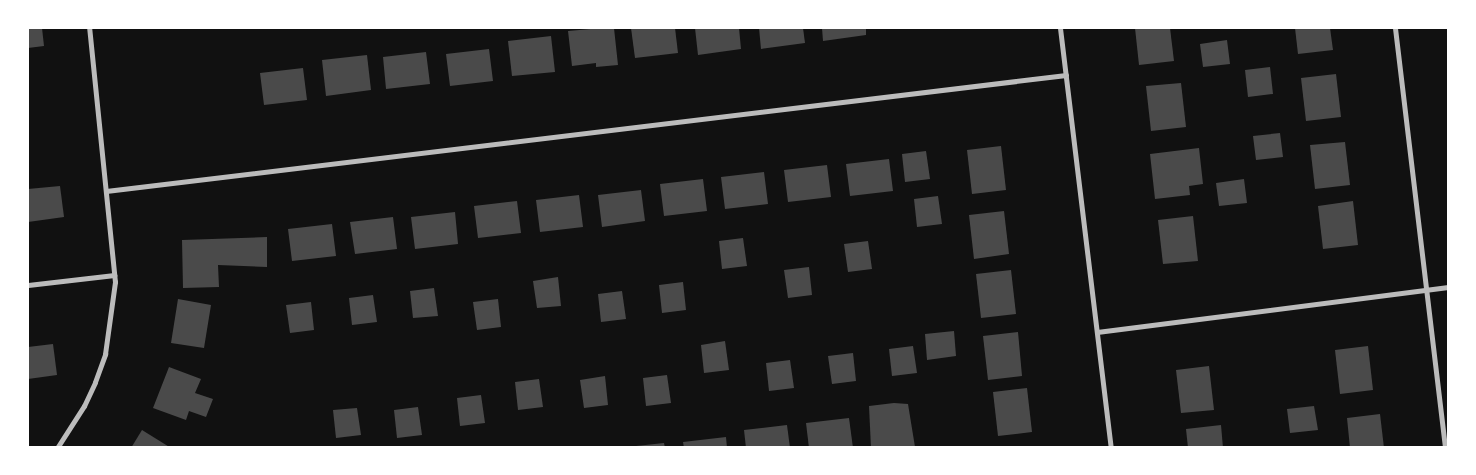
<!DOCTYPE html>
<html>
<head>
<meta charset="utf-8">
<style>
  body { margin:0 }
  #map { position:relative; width:1476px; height:475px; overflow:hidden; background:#111; font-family:Arial,sans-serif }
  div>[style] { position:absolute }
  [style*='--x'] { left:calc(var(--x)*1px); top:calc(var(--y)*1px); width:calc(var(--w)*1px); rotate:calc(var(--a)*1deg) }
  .building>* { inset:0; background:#4a4a4a }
  .minor>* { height:5px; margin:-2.5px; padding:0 2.5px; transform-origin:2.5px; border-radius:2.5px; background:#bcbcbc }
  span { translate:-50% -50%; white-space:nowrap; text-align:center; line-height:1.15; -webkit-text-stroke:4px #fff; paint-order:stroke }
  .frame { position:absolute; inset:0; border:29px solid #fff; pointer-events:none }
</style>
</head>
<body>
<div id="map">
  <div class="building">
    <div style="clip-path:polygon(28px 28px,42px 28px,44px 46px,28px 48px)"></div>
    <div style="clip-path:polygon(602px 28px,614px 28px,618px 65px,596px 67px,596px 63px,572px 66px,568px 31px)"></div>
    <div style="clip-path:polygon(631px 28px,675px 28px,678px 53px,635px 58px)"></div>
    <div style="clip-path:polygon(695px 28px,739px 28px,741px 49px,698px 55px)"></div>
    <div style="clip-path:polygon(759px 28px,803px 28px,805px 43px,761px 49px)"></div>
    <div style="clip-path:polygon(822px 28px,866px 28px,866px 35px,823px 41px)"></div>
    <div style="clip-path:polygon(1135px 28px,1170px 28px,1174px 61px,1139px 65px)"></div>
    <div style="clip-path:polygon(1295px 28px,1330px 28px,1333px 50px,1298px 54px)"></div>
    <div style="clip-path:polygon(551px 36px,555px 72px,512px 76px,508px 41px)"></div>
    <div style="clip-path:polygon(1227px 40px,1230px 64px,1203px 67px,1200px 44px)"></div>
    <div style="clip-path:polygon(489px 49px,493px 81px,450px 86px,446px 54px)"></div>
    <div style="clip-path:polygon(426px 52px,430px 84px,386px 89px,383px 57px)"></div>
    <div style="clip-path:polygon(367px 55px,371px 90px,326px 96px,322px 60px)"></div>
    <div style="clip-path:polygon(1270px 67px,1273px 94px,1248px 97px,1245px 70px)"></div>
    <div style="clip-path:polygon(303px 68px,307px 100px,264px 105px,260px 73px)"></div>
    <div style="clip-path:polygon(1336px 74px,1341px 117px,1306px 121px,1301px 78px)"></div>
    <div style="clip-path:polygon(1181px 83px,1186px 127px,1151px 131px,1146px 86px)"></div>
    <div style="clip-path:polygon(1280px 133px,1283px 157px,1256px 160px,1253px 136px)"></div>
    <div style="clip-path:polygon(1345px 142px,1350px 185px,1315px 189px,1310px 145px)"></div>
    <div style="clip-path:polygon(1001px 146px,1006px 190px,972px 194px,967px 150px)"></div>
    <div style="clip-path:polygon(1199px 148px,1203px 184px,1189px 186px,1190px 195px,1155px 199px,1150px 154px)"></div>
    <div style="clip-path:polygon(926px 151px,930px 179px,905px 182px,902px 154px)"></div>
    <div style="clip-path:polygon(889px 159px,893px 191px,850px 196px,846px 164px)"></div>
    <div style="clip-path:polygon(827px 165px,831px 197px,788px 202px,784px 170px)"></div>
    <div style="clip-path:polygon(764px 172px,768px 204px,725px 209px,721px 177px)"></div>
    <div style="clip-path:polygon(703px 179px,707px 211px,664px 216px,660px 184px)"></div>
    <div style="clip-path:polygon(1244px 179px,1247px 203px,1219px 206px,1216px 183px)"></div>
    <div style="clip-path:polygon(60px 186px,64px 217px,28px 222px,28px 189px)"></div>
    <div style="clip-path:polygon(641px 190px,645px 221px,602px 227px,598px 195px)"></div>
    <div style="clip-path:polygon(579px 195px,583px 227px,540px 232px,536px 200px)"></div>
    <div style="clip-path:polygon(938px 196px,942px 224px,917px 227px,914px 199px)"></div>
    <div style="clip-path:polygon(517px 201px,521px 233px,478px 238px,474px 206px)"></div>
    <div style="clip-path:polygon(1353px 201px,1358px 245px,1323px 249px,1318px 206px)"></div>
    <div style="clip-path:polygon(1004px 211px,1009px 254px,974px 259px,969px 215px)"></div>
    <div style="clip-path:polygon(455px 212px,458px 244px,415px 249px,411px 217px)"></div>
    <div style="clip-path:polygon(1193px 216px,1198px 261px,1163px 264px,1158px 220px)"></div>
    <div style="clip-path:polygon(393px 217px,397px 249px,355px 254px,350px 222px)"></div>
    <div style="clip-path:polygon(332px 224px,336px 256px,292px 261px,288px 229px)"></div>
    <div style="clip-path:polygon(267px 237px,267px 267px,218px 265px,219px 287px,183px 288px,182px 240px)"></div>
    <div style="clip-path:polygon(743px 238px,747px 266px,722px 269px,719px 241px)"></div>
    <div style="clip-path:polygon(868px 241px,872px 269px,848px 272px,844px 244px)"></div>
    <div style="clip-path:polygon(809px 267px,812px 295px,788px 298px,784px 270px)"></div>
    <div style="clip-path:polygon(1011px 270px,1016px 314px,981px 318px,976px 274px)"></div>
    <div style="clip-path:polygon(558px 277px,561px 306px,537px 308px,533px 281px)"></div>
    <div style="clip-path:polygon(683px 282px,686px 310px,662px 313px,659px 285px)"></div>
    <div style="clip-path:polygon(434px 288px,438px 316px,413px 318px,410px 291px)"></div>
    <div style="clip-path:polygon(622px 291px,626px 319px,601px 322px,598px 294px)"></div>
    <div style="clip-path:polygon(373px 295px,377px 322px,352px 325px,349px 298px)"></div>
    <div style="clip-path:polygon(178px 299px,211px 305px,204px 348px,171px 343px)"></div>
    <div style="clip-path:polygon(498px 299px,501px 327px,477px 330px,473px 302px)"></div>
    <div style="clip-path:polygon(311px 302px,314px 330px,290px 333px,286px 305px)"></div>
    <div style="clip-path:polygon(954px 331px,956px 356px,927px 360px,925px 334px)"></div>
    <div style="clip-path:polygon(1018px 332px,1022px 376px,988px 380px,983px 336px)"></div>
    <div style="clip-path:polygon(725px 341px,729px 370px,704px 373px,701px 345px)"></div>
    <div style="clip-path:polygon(53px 344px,57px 375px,28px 379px,28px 347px)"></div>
    <div style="clip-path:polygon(913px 346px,917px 373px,892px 376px,889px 349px)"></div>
    <div style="clip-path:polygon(1368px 346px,1373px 390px,1340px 394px,1335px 350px)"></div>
    <div style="clip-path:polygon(853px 353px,856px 381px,832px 384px,828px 356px)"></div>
    <div style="clip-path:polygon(790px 360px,794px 388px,769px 391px,766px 363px)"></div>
    <div style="clip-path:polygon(1209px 366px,1214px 410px,1181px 413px,1176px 370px)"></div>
    <div style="clip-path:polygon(169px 367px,201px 379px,195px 393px,213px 399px,206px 417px,189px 411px,186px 420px,153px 408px)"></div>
    <div style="clip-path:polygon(667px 375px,671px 403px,646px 406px,643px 378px)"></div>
    <div style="clip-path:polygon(605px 376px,608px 405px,584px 408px,580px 380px)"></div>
    <div style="clip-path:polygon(539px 379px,543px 407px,518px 410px,515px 382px)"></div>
    <div style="clip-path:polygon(1027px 388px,1032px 432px,998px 436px,993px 392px)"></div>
    <div style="clip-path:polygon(481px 395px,485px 423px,460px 426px,457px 398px)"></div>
    <div style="clip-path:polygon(894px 403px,908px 404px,915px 447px,871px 448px,869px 406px)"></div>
    <div style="clip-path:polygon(1314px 406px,1318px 430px,1290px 433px,1287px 409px)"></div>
    <div style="clip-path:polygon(418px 407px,422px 435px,397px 438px,394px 410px)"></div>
    <div style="clip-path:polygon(357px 408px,361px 435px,336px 438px,333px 410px)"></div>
    <div style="clip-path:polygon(1380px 414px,1384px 448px,1350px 448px,1347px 418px)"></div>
    <div style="clip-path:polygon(849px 418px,853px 448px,809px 448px,806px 423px)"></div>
    <div style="clip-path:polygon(787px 425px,790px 448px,746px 448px,744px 430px)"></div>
    <div style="clip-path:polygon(1221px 425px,1223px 448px,1188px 448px,1186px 429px)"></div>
    <div style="clip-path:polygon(142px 430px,171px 448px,131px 448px)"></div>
    <div style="clip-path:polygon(726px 437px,727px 448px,684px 448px,683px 442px)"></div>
    <div style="clip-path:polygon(664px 443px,665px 448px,637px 448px,636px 446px)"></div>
  </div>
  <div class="minor">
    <div style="--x:1060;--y:28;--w:423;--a:83.1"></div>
    <div style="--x:1395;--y:28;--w:423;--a:83.2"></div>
    <div style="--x:106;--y:191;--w:967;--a:-6.89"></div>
    <div style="--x:28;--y:285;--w:87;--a:-6.6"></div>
    <div style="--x:1097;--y:332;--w:354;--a:-7.3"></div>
    <div style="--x:57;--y:448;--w:50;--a:-57.3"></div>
    <div style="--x:84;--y:406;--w:26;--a:-65"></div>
    <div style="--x:95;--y:382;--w:30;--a:-70"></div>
    <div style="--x:105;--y:354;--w:73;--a:-82.1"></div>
    <div style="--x:115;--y:282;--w:255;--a:-95.8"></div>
  </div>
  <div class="frame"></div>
</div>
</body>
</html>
